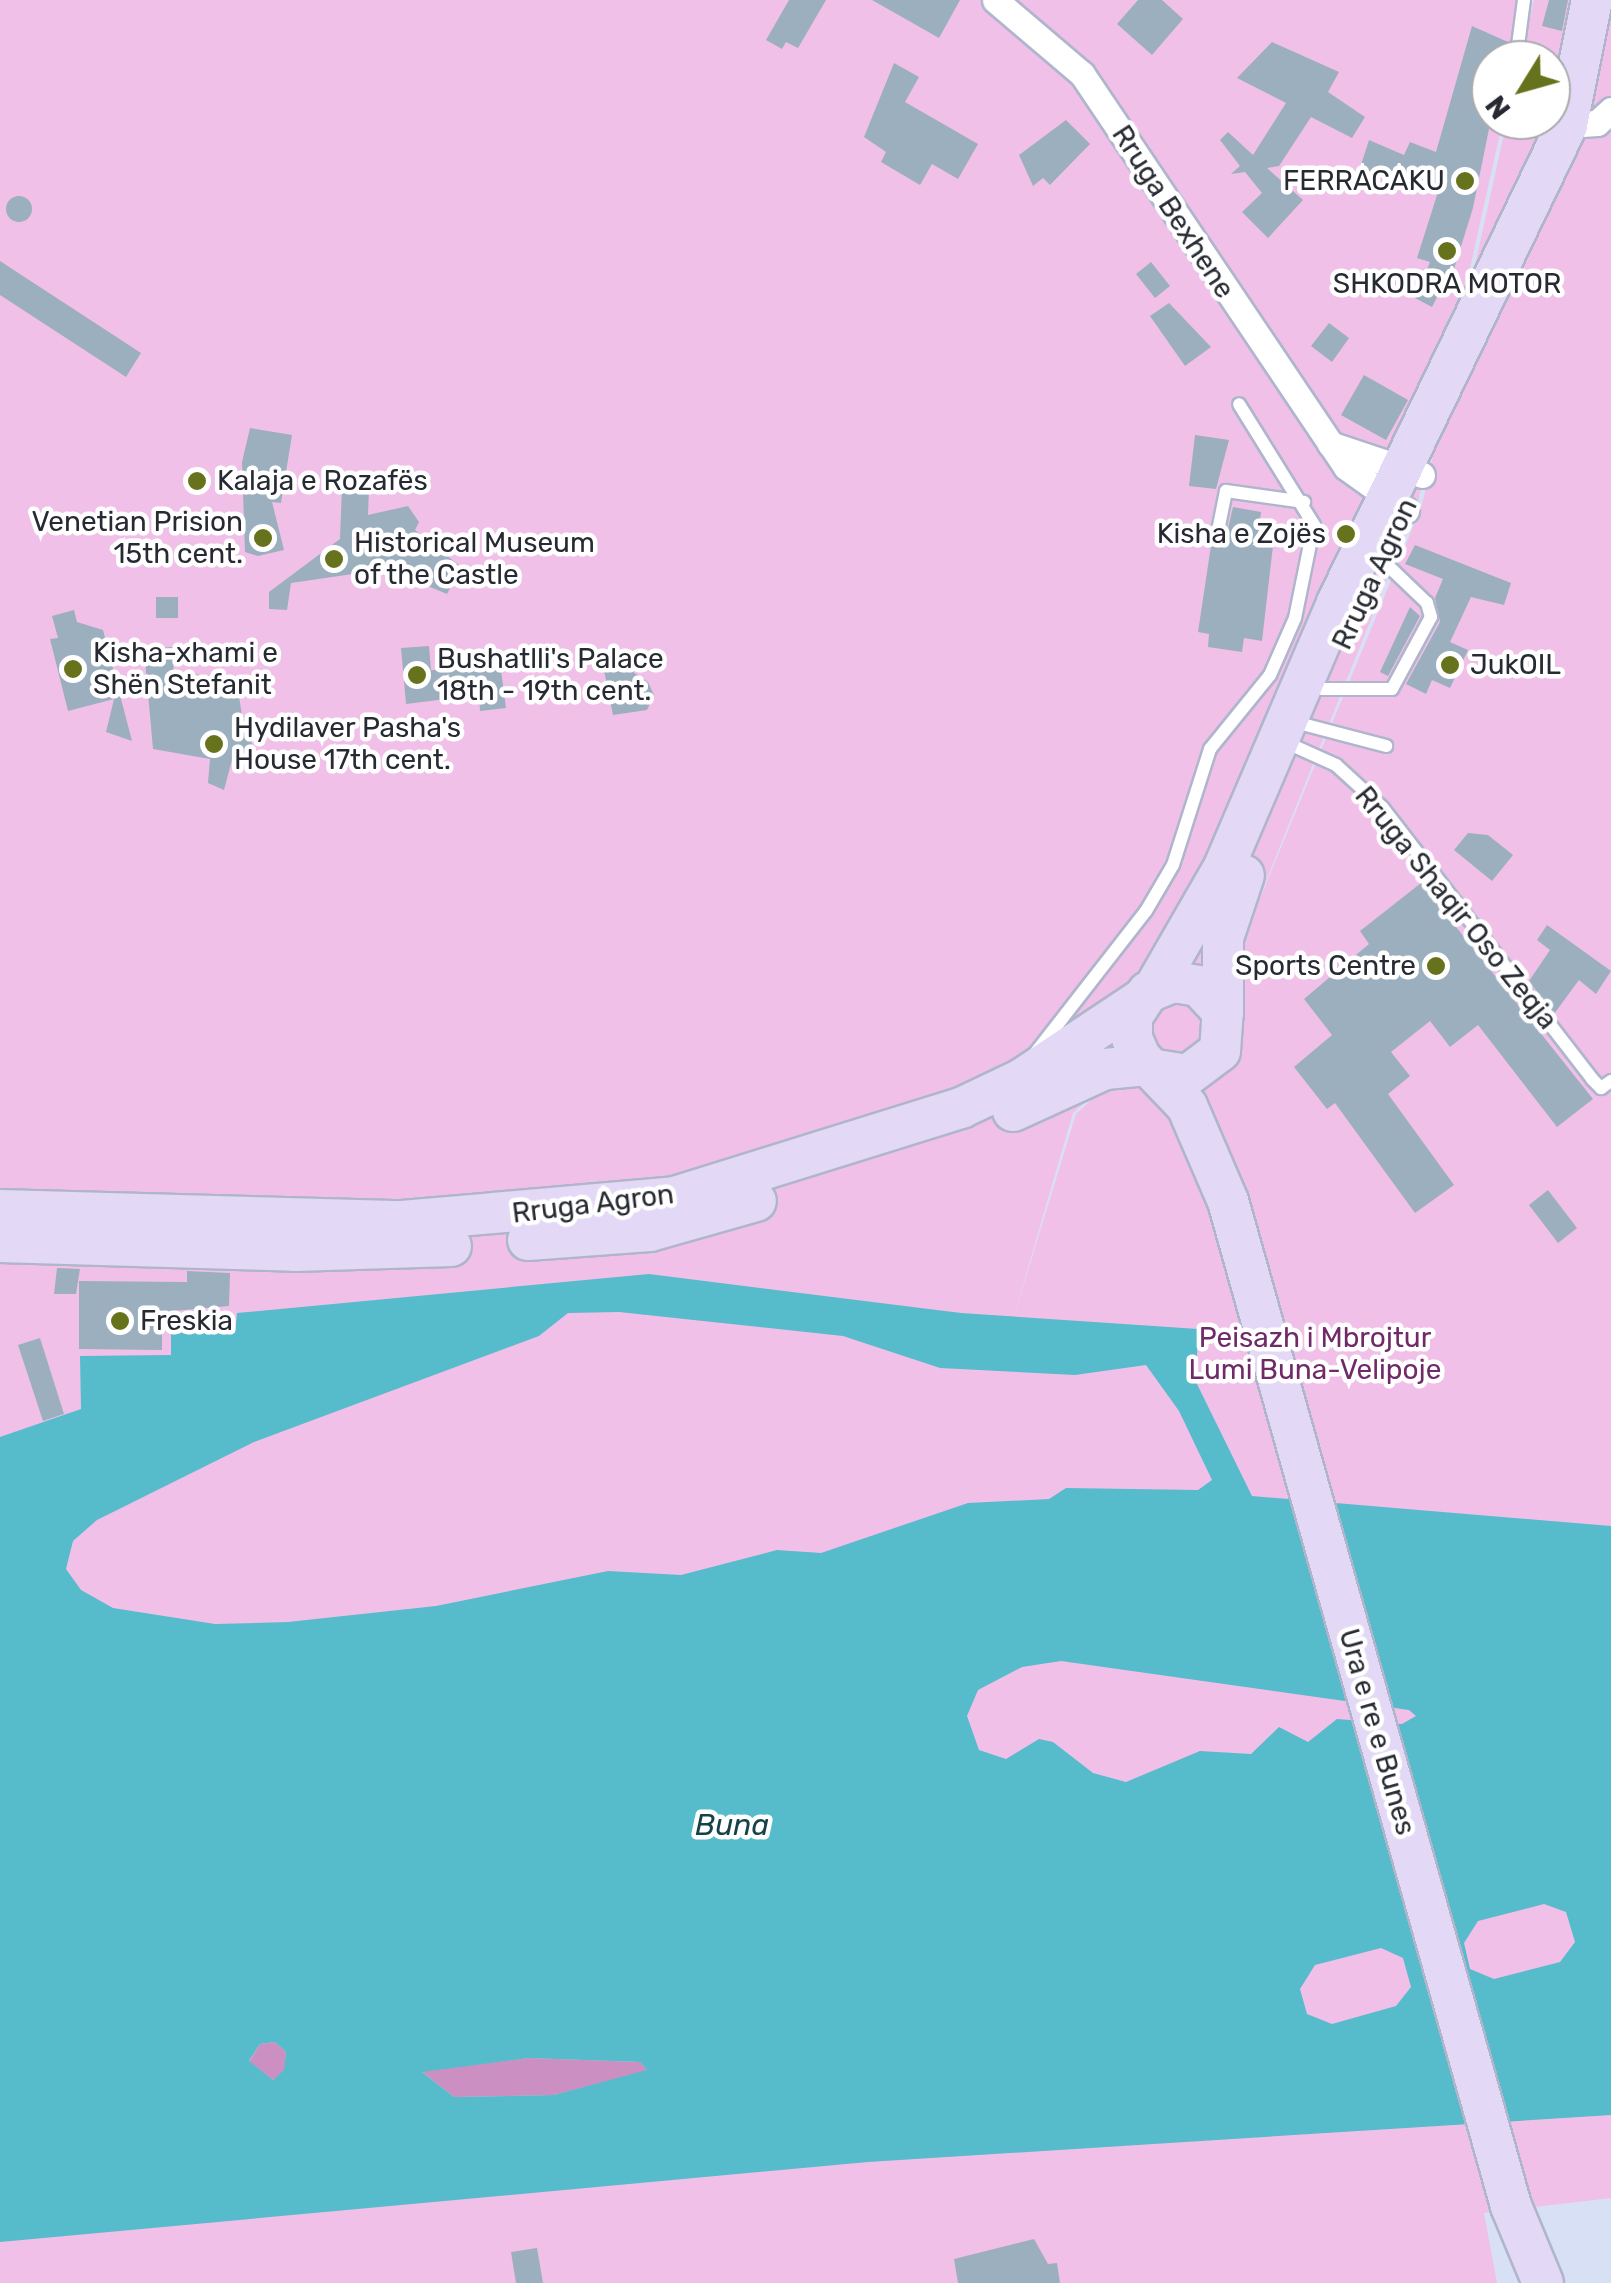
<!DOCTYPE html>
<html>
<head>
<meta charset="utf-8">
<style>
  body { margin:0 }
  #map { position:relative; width:1611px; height:2283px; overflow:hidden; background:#d8e0f6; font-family:Rubik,sans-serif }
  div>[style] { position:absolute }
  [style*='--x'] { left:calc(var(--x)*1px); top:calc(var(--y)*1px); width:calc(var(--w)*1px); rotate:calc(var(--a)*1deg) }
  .green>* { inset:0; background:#f1c0e9 }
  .forest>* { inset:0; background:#cb90c1 }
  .water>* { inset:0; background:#56bbcb }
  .building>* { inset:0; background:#9bafbe }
  .round { border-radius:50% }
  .roads { filter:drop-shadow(2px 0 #afb6cc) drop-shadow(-2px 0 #afb6cc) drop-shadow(0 2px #afb6cc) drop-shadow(0 -2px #afb6cc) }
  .service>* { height:12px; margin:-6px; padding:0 6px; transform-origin:6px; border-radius:6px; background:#fff }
  .minor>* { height:25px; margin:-12.5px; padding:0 12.5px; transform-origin:12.5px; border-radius:12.5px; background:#fff }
  .primary>* { height:40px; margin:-20px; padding:0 20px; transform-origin:20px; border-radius:20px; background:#e3d9f6 }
  .dots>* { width:28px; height:28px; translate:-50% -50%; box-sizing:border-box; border:5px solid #fff; border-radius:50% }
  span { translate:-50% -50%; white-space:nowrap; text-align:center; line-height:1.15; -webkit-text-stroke:9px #fff; paint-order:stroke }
  .poi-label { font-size:28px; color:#272a32 }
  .right { translate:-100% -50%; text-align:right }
  .left { translate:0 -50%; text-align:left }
  .street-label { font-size:28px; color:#272a32 }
  .park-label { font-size:28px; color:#6f2a67 }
  .water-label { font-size:30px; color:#15434a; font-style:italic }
  .north { position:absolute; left:1471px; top:40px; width:100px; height:100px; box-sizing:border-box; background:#fff; border:2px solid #a9aaad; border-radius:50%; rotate:233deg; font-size:28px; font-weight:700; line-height:40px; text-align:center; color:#272a32 }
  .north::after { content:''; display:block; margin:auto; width:35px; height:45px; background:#66721c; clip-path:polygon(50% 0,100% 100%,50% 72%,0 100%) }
</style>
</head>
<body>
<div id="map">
  <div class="green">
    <div style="clip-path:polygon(evenodd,0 0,1525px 0,1514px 60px,1491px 60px,1491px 120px,1503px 120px,1418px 502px,1226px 981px,1422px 505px,1507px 120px,1551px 120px,1551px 60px,1521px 60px,1534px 0,1611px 0,1611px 2198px,1484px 2213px,1497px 2283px,0 2283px,0 0,1156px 1040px,1076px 1114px,1013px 1319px,1073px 1113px,1156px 1040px)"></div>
  </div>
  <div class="forest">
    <div style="clip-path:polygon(275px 2042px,286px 2052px,285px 2070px,273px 2080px,249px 2062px,260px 2044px)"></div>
    <div style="clip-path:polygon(529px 2058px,640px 2062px,648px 2071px,554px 2095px,454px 2097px,421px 2071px)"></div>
  </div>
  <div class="water">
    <div style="clip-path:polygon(evenodd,649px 1274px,961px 1313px,1198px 1329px,1196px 1382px,1252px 1496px,1611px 1526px,1611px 2115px,868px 2162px,0 2242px,0 1437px,81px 1409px,80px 1356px,171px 1355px,171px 1331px,235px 1333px,237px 1313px,649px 1274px,619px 1312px,843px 1336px,940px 1368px,1075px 1375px,1146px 1365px,1179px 1411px,1212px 1480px,1198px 1490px,1066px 1488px,1049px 1499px,968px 1503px,821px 1553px,777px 1550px,681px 1575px,608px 1571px,436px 1606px,288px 1622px,215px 1624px,113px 1608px,81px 1590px,66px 1569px,73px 1541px,97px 1520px,254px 1442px,539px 1336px,568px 1313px,619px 1312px,649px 1274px,1061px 1661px,1409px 1710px,1416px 1716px,1402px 1724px,1337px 1719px,1308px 1742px,1279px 1727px,1251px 1754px,1200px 1751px,1126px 1782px,1093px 1773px,1053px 1742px,1039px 1739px,1006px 1759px,979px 1750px,967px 1716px,978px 1690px,1022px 1667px,1061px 1661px,649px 1274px,1544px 1904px,1566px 1912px,1575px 1942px,1560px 1962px,1494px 1979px,1470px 1969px,1464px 1943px,1478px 1921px,1544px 1904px,649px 1274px,1381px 1948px,1403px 1958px,1411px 1987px,1396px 2006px,1332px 2024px,1307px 2014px,1300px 1989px,1315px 1965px,1381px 1948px,649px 1274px,275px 2042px,286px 2052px,284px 2070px,273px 2080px,249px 2061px,260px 2044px,275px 2042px,649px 1274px,529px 2058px,640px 2062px,647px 2070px,554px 2095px,454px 2097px,422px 2072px,529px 2058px)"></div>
  </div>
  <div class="building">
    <div style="clip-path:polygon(789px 0,826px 0,798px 48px,786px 42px,782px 49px,766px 40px)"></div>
    <div style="clip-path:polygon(872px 0,960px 0,939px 38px)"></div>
    <div style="clip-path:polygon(1138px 0,1162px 0,1183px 19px,1152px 55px,1117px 24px)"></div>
    <div style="clip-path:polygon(1549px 0,1568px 0,1562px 31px,1542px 26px)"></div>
    <div style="clip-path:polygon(1472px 26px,1508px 42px,1504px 60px,1491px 60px,1491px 119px,1473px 208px,1448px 288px,1443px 285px,1432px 307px,1415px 298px,1430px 262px,1417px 258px,1437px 195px,1360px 168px,1369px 140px,1404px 155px,1410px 142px,1436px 152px)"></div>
    <div style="clip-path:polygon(1272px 42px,1339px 72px,1328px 92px,1365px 117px,1352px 138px,1311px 117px,1279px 166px,1267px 168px,1303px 200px,1268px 238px,1242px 212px,1262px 193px,1245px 172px,1231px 174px,1240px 166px,1220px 140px,1228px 132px,1253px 155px,1286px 103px,1237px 78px)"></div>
    <div style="clip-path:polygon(894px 63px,919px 77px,905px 102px,978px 144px,958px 179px,932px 164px,920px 185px,881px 162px,886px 152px,864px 137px)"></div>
    <div style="clip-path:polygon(1066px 120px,1090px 144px,1050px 185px,1043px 178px,1033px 186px,1019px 155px)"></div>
    <div class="round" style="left:6px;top:196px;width:26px;height:26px"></div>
    <div style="clip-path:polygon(0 261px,141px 353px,126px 377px,0 295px)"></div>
    <div style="clip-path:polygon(1151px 262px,1170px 286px,1155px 298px,1136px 274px)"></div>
    <div style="clip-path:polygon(1169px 303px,1211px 347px,1185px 366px,1150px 316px)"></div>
    <div style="clip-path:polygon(1329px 323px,1349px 338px,1332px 362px,1311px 346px)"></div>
    <div style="clip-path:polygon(1364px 375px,1408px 400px,1386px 440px,1341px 415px)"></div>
    <div style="clip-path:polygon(250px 428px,292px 435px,281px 503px,272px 502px,284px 550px,258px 556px,245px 552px,242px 462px)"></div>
    <div style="clip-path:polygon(1195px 435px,1229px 440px,1216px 489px,1189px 486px)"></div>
    <div style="clip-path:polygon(342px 487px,369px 488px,368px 515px,408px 506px,419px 522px,415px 530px,461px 567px,447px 594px,387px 569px,291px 583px,287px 610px,269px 609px,269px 592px,340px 539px)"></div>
    <div style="clip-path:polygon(1233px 507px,1261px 512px,1258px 535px,1274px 537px,1262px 641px,1244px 638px,1242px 652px,1208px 647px,1209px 634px,1198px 632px,1212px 539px,1226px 537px)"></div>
    <div style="clip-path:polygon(1415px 545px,1511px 583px,1504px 605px,1471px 597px,1450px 642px,1468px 650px,1450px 688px,1432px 680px,1426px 694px,1406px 684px,1440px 622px,1435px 598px,1443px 579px,1405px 564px)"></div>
    <div style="clip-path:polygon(156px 597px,178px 597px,178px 618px,156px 618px)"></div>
    <div style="clip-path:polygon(1410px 607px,1420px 616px,1388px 676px,1380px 672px)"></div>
    <div style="clip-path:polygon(74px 610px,77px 622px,103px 630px,132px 741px,106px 732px,114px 699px,68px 711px,50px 639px,58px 638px,52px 616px)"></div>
    <div style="clip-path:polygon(429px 646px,431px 670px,501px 670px,506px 708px,480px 711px,479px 695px,406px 704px,401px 648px)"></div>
    <div style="clip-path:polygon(172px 647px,174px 674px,236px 676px,242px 716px,251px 715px,252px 755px,233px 756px,224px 790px,208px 783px,210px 759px,153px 749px,144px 649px)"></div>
    <div style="clip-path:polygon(600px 650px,648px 682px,654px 695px,647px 710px,613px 715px)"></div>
    <div style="clip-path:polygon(1468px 833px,1488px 835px,1513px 855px,1492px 881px,1454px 850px)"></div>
    <div style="clip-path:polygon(1421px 883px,1593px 1099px,1557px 1127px,1478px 1025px,1450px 1047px,1430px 1021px,1391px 1052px,1410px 1076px,1388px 1094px,1454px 1185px,1415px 1213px,1335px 1103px,1327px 1109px,1294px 1067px,1332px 1035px,1304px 999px,1369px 944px,1360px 931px)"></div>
    <div style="clip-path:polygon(1547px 925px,1611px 971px,1596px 994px,1579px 980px,1554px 1014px,1529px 981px,1550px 950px,1537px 940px)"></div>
    <div style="clip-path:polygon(1548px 1190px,1577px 1228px,1558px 1243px,1529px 1205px)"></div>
    <div style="clip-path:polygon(57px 1268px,80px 1269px,76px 1294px,54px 1294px)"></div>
    <div style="clip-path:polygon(187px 1271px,230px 1273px,229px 1306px,162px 1312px,162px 1350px,79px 1349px,79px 1281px,187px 1282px)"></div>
    <div style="clip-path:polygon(40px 1338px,64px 1414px,43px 1421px,18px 1345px)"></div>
    <div style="clip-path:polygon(1034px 2239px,1048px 2264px,1057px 2263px,1060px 2283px,958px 2283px,954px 2259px)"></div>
    <div style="clip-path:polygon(537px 2248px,543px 2283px,516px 2283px,511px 2252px)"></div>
  </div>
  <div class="roads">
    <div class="service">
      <div style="--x:1516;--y:60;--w:61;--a:-82.4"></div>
      <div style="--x:1526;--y:120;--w:37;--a:38"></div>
      <div style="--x:1218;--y:531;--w:41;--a:-78.7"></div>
      <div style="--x:1226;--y:491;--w:79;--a:8"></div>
      <div style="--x:1322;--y:689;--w:70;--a:0"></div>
      <div style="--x:1392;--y:689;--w:82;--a:-61.6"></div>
      <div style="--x:1431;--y:617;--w:15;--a:-106"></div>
      <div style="--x:1427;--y:603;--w:62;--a:-136.3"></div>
      <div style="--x:1306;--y:725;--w:83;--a:14.7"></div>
      <div style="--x:1296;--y:747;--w:44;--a:24.2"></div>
      <div style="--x:1336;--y:765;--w:62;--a:42.4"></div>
      <div style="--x:1382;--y:807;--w:344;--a:52.3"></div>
      <div style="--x:1592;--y:1079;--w:13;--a:45"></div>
      <div style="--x:1601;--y:1088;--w:12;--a:-35"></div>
      <div style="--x:1026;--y:1065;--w:195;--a:-52.1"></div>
      <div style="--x:1146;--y:911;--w:53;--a:-59.6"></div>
      <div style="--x:1173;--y:865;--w:122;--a:-72.3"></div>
      <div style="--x:1210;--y:749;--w:95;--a:-51"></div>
      <div style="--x:1270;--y:675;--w:62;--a:-66.3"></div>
      <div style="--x:1295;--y:618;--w:95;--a:-78.5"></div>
      <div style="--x:1314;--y:525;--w:142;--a:-121.8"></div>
    </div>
    <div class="minor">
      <div style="--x:995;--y:0;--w:114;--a:40.4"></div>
      <div style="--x:1082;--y:74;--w:473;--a:56.1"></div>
      <div style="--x:1346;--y:467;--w:74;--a:35.6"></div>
      <div style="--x:1567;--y:125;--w:30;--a:-4"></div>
      <div style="--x:1597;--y:123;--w:19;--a:-43"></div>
      <div style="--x:1330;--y:444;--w:97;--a:18.6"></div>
    </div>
    <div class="primary">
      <div style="--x:1155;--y:987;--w:138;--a:-60.1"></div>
      <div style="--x:1224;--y:867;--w:287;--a:-66.8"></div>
      <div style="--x:1337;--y:603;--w:530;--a:-64.3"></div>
      <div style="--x:1567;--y:125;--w:127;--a:-78.7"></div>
      <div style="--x:1223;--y:1012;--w:74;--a:-90"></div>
      <div style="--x:1223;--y:938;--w:66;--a:-71.6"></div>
      <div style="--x:1156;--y:1070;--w:32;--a:9"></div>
      <div style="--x:1188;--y:1075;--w:40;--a:-37"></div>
      <div style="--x:1220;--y:1051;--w:39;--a:-86"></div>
      <div style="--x:1223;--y:1012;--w:35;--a:-133"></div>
      <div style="--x:1199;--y:986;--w:26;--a:-171"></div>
      <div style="--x:1173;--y:982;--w:27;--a:158"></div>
      <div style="--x:1148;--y:992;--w:30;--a:123"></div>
      <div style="--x:1132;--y:1017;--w:21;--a:90"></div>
      <div style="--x:1132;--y:1038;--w:21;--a:67"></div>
      <div style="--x:1140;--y:1057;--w:68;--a:46.2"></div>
      <div style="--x:1187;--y:1106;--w:103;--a:66.7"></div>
      <div style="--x:1228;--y:1201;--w:1044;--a:74.27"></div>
      <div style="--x:1511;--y:2206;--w:83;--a:67.4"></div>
      <div style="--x:1013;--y:1111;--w:101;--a:-24.5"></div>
      <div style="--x:1105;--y:1069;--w:42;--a:-5.4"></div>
      <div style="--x:0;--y:1210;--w:402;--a:1.6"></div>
      <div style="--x:402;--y:1221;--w:274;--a:-5"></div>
      <div style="--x:675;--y:1197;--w:300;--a:-17.3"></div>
      <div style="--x:961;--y:1108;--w:68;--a:-25.4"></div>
      <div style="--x:1022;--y:1079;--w:144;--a:-33.7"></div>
      <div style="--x:528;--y:1240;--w:122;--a:-4.2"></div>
      <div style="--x:650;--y:1231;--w:110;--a:-15.8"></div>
      <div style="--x:0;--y:1242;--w:295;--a:1.7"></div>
      <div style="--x:295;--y:1251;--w:156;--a:-1.8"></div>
    </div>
  </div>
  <div class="dots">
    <div style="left:1465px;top:181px;background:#66721c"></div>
    <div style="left:1447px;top:251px;background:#66721c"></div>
    <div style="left:197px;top:481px;background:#66721c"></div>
    <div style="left:1346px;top:534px;background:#66721c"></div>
    <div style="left:263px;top:538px;background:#66721c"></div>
    <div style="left:334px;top:559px;background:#66721c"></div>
    <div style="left:1450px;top:665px;background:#66721c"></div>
    <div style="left:73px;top:669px;background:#66721c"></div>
    <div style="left:417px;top:675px;background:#66721c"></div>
    <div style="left:214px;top:744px;background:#66721c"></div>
    <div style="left:1436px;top:966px;background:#66721c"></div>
    <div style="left:120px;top:1321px;background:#66721c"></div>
  </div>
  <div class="poi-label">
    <span class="right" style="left:1445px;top:181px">FERRACAKU</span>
    <span style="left:1447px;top:284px">SHKODRA MOTOR</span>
    <span class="left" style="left:217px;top:481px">Kalaja e Rozafës</span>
    <span class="right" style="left:243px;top:538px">Venetian Prision<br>15th cent.</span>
    <span class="right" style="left:1326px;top:534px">Kisha e Zojës</span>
    <span class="left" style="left:354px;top:559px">Historical Museum<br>of the Castle</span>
    <span class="left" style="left:93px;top:669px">Kisha-xhami e<br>Shën Stefanit</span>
    <span class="left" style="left:437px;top:675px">Bushatlli's Palace<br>18th - 19th cent.</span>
    <span class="left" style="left:1470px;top:665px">JukOIL</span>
    <span class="left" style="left:234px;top:744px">Hydilaver Pasha's<br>House 17th cent.</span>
    <span class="right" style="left:1416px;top:966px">Sports Centre</span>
    <span class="left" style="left:140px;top:1321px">Freskia</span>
  </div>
  <div class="street-label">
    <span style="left:1173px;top:212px;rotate:57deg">Rruga Bexhene</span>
    <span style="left:1375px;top:574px;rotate:-65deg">Rruga Agron</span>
    <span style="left:1456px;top:908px;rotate:51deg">Rruga Shaqir Oso Zeqja</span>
    <span style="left:593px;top:1204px;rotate:-7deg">Rruga Agron</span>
    <span style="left:1377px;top:1732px;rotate:74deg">Ura e re e Bunes</span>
  </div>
  <div class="park-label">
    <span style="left:1315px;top:1354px">Peisazh i Mbrojtur<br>Lumi Buna-Velipoje</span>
  </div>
  <div class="water-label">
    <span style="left:732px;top:1825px">Buna</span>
  </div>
  <div class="north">N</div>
</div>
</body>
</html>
